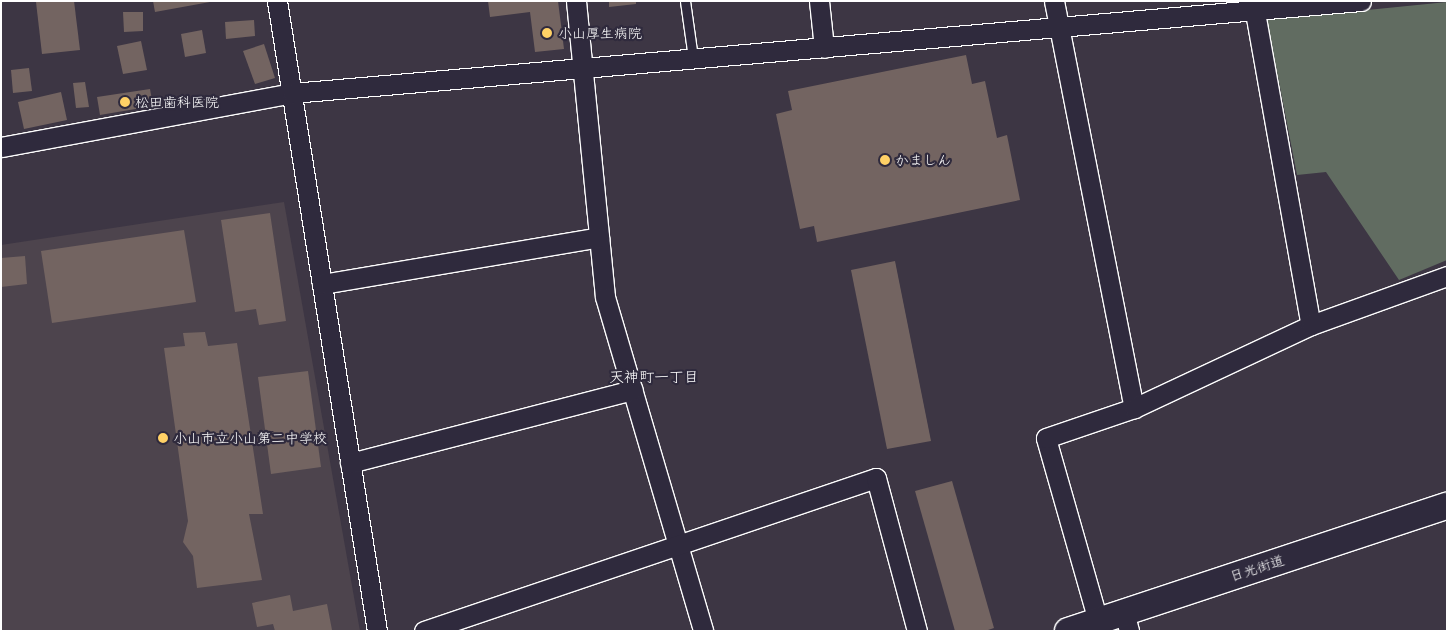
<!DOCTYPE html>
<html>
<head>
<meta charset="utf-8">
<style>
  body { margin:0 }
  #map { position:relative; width:1448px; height:632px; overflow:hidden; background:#3d3644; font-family:"Playpen Sans","Klee One",sans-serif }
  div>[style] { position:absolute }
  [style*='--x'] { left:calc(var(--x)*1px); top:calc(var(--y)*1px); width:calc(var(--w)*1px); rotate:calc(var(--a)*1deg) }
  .built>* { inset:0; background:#4d444d }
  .green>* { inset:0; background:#616c61 }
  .building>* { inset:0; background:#736461 }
  .roads { filter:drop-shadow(1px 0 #fff) drop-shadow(-1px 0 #fff) drop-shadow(0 1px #fff) drop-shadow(0 -1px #fff) }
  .service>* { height:9px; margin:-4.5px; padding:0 4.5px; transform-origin:4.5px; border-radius:4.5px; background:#2f2a3d }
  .minor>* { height:19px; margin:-9.5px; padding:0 9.5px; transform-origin:9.5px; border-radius:9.5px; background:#2f2a3d }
  .secondary>* { height:26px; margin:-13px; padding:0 13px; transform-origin:13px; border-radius:13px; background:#2f2a3d }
  .dots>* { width:14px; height:14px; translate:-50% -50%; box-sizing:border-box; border:2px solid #2f2a3d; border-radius:50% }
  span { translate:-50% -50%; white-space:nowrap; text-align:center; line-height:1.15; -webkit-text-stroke:4.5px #2f2a3d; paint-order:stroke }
  .poi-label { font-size:14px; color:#fff }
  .left { translate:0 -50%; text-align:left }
  .street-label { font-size:14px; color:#fff }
  .neighbourhood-label { font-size:15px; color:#fff }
  .frame { position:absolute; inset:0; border:2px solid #fff; pointer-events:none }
</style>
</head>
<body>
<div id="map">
  <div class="built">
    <div style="clip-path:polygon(284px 202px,360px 631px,1px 631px,1px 245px)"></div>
  </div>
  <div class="green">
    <div style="clip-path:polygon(1447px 2px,1447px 260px,1399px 280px,1326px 172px,1297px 175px,1267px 20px)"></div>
  </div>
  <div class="building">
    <div style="clip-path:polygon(47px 1px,74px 1px,80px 50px,42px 54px,36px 2px)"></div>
    <div style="clip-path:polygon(153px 1px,210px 1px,210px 2px,155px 12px)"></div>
    <div style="clip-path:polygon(488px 1px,558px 1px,564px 49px,535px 52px,530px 12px,490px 17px)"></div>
    <div style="clip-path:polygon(609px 1px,636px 1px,636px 4px,609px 7px)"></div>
    <div style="clip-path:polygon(123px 12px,143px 12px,143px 31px,124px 32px)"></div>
    <div style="clip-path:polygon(254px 20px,255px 36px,226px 39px,225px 22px)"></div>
    <div style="clip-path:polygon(202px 30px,206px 53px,185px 57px,181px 34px)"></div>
    <div style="clip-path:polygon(141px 41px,147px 70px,123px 74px,117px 46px)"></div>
    <div style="clip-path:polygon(264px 44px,275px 78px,255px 84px,243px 51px)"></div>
    <div style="clip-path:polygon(966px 55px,972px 84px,985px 81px,997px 138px,1007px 135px,1020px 200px,817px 242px,814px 226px,800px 229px,776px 114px,792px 110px,788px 91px)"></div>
    <div style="clip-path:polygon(29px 68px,32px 91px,13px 93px,11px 70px)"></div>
    <div style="clip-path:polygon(85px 82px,89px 107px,76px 108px,73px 83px)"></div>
    <div style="clip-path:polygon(150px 89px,153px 106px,100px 115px,97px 97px)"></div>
    <div style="clip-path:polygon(61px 92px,67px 120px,24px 129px,18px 102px)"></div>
    <div style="clip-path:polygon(270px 213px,286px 321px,259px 325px,256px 309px,235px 312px,221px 220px)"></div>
    <div style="clip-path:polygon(184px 230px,196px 302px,52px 323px,41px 251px)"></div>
    <div style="clip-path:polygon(25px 256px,27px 284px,1px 287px,1px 258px)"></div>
    <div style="clip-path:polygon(895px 261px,931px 441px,887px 449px,851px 270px)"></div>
    <div style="clip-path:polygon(205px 332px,208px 346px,237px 343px,263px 514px,249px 514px,262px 580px,197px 588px,193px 556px,183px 542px,188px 521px,164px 348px,185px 346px,183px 333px)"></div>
    <div style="clip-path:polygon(308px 371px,321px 467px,271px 474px,258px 377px)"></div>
    <div style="clip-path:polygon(952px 481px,994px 628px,985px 631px,955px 631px,915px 491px)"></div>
    <div style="clip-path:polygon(290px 595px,293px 611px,327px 604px,332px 630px,275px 631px,273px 624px,257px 627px,252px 603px)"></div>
  </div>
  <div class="roads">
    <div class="service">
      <div style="--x:685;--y:1;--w:58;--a:82"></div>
    </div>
    <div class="minor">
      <div style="--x:277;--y:1;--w:638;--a:80.98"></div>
      <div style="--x:576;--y:1;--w:297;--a:84.4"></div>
      <div style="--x:605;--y:297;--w:348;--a:73.6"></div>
      <div style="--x:819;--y:1;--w:47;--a:83.9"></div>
      <div style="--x:1054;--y:1;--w:415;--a:78.9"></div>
      <div style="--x:1253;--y:1;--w:329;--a:79.9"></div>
      <div style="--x:1;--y:147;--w:296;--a:-10.5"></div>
      <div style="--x:292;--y:93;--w:1073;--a:-4.92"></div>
      <div style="--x:322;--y:284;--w:281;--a:-9.6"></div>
      <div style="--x:350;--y:463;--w:292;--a:-14.5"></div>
      <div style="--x:1124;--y:612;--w:20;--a:75"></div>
      <div style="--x:1098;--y:621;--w:190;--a:-105.9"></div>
      <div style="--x:1046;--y:438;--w:93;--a:-18.8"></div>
      <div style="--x:1134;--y:408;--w:195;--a:-25.1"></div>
      <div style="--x:1311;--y:325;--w:145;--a:-19.8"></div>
      <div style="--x:424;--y:631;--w:477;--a:-18.7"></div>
      <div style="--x:876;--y:478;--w:158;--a:75"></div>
    </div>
    <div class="secondary">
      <div style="--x:1068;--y:631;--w:399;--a:-18.3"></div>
    </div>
  </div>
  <div class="dots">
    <div style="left:547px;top:33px;background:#ffd166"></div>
    <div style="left:125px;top:102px;background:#ffd166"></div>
    <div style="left:885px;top:160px;background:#ffd166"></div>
    <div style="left:163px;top:438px;background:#ffd166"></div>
  </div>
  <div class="poi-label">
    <span class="left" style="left:558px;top:33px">小山厚生病院</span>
    <span class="left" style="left:135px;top:102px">松田歯科医院</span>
    <span class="left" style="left:895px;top:160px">かましん</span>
    <span class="left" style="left:173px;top:438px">小山市立小山第二中学校</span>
  </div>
  <div class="street-label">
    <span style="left:1257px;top:568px;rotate:-18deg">日光街道</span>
  </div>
  <div class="neighbourhood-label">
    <span style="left:654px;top:376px">天神町一丁目</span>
  </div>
  <div class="frame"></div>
</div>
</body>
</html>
